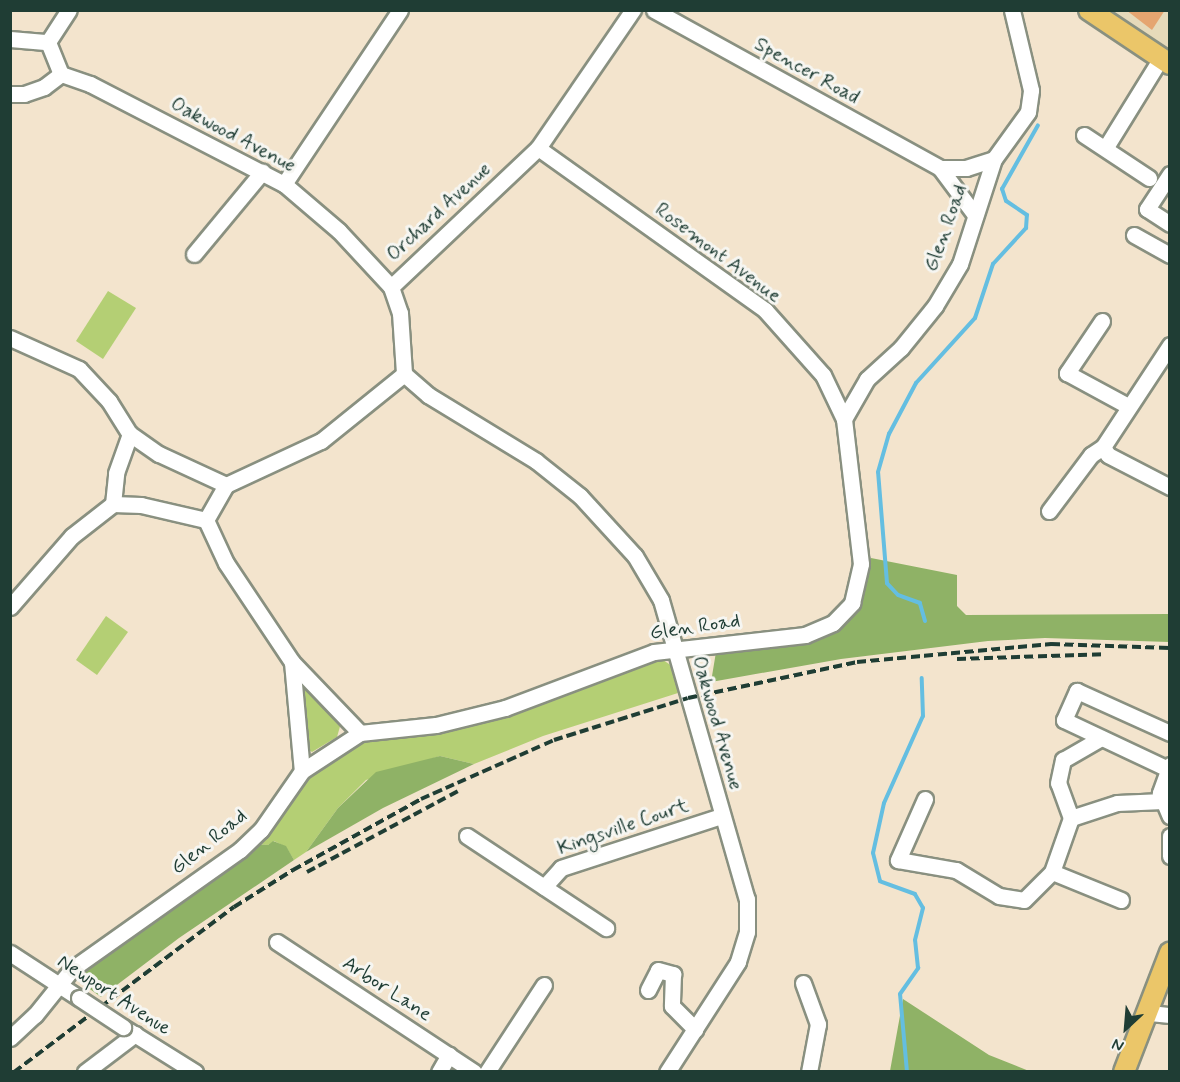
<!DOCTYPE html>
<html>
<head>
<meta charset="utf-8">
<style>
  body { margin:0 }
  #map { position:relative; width:1180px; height:1082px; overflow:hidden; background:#f3e4cd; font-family:Mynerve,sans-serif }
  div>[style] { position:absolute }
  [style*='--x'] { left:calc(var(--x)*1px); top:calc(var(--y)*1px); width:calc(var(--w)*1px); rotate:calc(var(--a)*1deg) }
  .built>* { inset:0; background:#e6daba }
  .green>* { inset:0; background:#b4cf74 }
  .forest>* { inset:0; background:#8fb266 }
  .stream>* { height:4px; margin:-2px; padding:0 2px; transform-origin:2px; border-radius:2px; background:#64bee1 }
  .building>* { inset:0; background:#e5a570 }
  .roads { filter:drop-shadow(2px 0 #899080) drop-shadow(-2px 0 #899080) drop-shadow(0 2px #899080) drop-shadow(0 -2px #899080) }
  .minor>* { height:15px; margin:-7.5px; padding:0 7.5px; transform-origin:7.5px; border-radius:7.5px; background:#fff }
  .major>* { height:20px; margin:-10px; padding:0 10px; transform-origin:10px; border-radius:10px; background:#ebc669 }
  .rail>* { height:4px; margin-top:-2px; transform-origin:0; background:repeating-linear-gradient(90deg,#1f3d34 0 9px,transparent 0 13.5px) }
  .bridges { filter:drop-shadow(2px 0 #899080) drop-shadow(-2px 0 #899080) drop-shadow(0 2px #899080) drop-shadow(0 -2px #899080) }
  .minor-bridge>* { height:15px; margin:-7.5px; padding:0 7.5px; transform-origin:7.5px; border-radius:7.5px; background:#fff }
  span { translate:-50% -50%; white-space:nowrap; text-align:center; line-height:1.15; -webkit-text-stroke:6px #f6f6f2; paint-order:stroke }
  .street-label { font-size:20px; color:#1f3d34 }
  .frame { position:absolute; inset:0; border:12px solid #1f3d34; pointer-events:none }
  .north { position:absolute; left:1096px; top:998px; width:60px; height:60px; -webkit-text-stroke:4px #f6f6f2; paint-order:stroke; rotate:206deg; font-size:16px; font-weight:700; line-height:24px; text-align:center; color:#1f3d34 }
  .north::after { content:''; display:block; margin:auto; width:21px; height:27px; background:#1f3d34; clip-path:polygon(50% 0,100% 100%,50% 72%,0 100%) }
</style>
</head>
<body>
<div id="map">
  <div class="built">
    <div style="clip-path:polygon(1109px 11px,1169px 11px,1169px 51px)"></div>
  </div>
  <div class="green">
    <div style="clip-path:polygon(108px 291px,136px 308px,103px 359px,76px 341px)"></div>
    <div style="clip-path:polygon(106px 616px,128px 632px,97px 675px,76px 660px)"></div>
    <div style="clip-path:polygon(660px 658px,672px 666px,678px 693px,543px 736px,474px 764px,440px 756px,366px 780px,338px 808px,306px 852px,294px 860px,286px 847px,274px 841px,268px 845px,256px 844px,313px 770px,358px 741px)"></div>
    <div style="clip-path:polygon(303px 682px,341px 723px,337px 737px,312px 752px,304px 747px,300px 684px)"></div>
  </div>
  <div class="forest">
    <div style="clip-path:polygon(871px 558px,957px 575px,957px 606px,966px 615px,1169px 614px,1169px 642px,1045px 638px,988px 641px,841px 659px,711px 682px,716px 652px,833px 630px,859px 603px)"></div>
    <div style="clip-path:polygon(440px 756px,474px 764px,383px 808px,306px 852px,338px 808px,376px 772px)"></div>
    <div style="clip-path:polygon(273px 841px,286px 846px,294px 860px,179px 938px,101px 997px,73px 977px,256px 844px,268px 845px)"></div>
    <div style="clip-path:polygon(903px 999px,989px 1055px,1029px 1071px,890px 1071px)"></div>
  </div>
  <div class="stream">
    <div style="--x:925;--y:621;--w:19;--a:-106"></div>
    <div style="--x:920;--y:603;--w:23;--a:-160"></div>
    <div style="--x:898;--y:595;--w:16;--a:-133"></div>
    <div style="--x:887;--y:583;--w:111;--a:-94.6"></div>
    <div style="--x:878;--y:472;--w:40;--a:-74"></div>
    <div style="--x:889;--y:434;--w:58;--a:-62.1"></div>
    <div style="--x:916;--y:383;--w:88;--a:-47.8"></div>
    <div style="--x:975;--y:318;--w:57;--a:-71.6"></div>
    <div style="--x:993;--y:264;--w:49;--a:-47.5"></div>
    <div style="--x:1026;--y:228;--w:13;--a:-86"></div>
    <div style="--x:1027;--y:215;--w:25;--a:-146"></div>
    <div style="--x:1006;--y:201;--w:13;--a:-108"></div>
    <div style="--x:1002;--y:189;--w:73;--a:-60.6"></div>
    <div style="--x:907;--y:1072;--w:78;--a:-95.1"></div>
    <div style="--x:900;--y:994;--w:32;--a:-55"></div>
    <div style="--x:918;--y:968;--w:28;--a:-96"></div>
    <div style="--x:915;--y:940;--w:33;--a:-76"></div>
    <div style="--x:923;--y:908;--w:16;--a:-120"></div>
    <div style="--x:915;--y:894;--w:37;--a:-160"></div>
    <div style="--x:880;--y:881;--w:29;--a:-104"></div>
    <div style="--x:873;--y:853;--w:51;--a:-77.6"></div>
    <div style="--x:884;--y:803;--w:95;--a:-65.9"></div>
    <div style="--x:923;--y:716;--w:38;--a:-92"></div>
  </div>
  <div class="building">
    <div style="clip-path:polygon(1126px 10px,1165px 10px,1152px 30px)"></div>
  </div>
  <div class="roads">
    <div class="minor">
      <div style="--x:654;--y:10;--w:327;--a:28.9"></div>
      <div style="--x:940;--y:168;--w:59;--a:53.3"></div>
      <div style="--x:10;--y:39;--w:38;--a:5"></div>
      <div style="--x:48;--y:42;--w:35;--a:68"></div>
      <div style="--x:48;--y:42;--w:38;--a:-57"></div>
      <div style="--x:61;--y:74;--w:31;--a:19"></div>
      <div style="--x:90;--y:84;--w:218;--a:27.3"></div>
      <div style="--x:284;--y:184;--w:72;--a:40.5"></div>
      <div style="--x:339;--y:231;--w:76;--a:47.1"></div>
      <div style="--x:391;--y:287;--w:28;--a:71"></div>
      <div style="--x:400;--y:313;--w:61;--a:86.2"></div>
      <div style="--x:10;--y:94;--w:14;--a:0"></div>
      <div style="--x:24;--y:94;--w:21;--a:-19"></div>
      <div style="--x:44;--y:87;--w:21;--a:-37"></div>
      <div style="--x:1084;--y:135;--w:78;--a:33.5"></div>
      <div style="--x:1106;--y:147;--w:105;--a:-58.3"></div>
      <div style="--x:538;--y:148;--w:279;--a:35.5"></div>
      <div style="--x:765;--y:310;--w:87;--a:48.3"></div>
      <div style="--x:823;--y:375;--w:49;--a:64.5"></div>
      <div style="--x:940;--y:168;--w:26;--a:0"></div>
      <div style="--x:966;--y:168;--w:29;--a:-18"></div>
      <div style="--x:1170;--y:174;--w:42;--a:123.3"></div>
      <div style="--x:1147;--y:209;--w:27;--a:33"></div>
      <div style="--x:284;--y:184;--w:209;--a:-56.3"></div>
      <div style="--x:1134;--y:235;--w:41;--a:29.1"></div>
      <div style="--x:194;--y:254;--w:107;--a:-50.3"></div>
      <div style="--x:391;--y:287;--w:202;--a:-43.4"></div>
      <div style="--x:538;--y:148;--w:168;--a:-55.5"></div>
      <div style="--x:1102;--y:321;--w:63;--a:123.9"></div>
      <div style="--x:1067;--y:373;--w:69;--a:28.4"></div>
      <div style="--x:10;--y:338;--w:76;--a:24.2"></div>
      <div style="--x:79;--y:369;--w:44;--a:46.8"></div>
      <div style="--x:109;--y:401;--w:39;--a:58"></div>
      <div style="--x:130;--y:434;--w:35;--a:35"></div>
      <div style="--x:159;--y:454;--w:74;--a:24.8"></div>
      <div style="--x:404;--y:374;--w:32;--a:41"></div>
      <div style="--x:428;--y:395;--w:127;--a:31.4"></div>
      <div style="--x:536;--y:461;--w:56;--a:38.5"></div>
      <div style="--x:580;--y:496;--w:81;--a:47.5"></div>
      <div style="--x:635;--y:556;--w:51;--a:59.4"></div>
      <div style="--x:661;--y:600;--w:311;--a:74"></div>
      <div style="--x:747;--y:899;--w:33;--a:90"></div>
      <div style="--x:747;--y:932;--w:31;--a:107"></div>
      <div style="--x:738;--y:962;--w:131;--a:122.8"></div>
      <div style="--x:1103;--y:447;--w:122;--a:-56.7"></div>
      <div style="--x:1103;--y:447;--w:9;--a:58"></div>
      <div style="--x:1108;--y:455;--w:70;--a:27.3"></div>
      <div style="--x:113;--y:504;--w:28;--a:2"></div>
      <div style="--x:141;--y:505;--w:67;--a:13"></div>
      <div style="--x:206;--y:520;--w:47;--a:65.1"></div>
      <div style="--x:226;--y:563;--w:119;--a:56.3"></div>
      <div style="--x:292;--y:662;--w:109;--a:84.8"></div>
      <div style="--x:1049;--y:511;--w:70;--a:-53.1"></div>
      <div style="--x:1091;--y:455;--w:14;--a:-34"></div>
      <div style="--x:206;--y:520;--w:40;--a:-60.3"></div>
      <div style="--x:226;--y:485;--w:105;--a:-24.9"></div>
      <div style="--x:321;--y:441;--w:107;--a:-38.9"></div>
      <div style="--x:10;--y:607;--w:94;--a:-48.9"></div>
      <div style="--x:72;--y:536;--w:52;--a:-38"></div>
      <div style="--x:113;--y:504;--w:31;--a:-84"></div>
      <div style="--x:116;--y:473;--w:41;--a:-70.3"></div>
      <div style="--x:292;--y:662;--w:98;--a:46.2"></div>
      <div style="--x:1170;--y:765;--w:30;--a:110"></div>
      <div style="--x:1160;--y:793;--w:25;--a:67"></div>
      <div style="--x:1168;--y:769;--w:115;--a:-154.8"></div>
      <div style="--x:1064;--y:720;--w:32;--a:-66"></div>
      <div style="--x:1077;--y:691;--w:102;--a:24.3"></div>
      <div style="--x:925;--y:799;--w:67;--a:113.9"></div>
      <div style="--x:898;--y:860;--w:59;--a:9.8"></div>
      <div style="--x:956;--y:870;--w:50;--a:31.2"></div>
      <div style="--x:999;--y:896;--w:25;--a:9"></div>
      <div style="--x:1024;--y:900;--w:40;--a:-45"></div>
      <div style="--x:1071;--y:818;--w:37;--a:-110"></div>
      <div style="--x:1058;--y:783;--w:24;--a:-78"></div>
      <div style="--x:1063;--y:760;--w:44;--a:-30.1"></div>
      <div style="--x:467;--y:836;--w:167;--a:33.5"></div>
      <div style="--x:1170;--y:836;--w:20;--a:90"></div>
      <div style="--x:544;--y:887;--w:25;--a:-48"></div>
      <div style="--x:561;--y:868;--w:168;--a:-18"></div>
      <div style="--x:1121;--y:900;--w:74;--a:-157.9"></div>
      <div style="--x:1052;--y:872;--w:57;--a:-70.6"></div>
      <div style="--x:1071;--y:818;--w:48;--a:-18.1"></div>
      <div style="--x:1117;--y:803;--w:46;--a:-2.5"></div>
      <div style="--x:277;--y:942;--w:236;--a:33.4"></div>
      <div style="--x:10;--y:953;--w:82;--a:33.1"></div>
      <div style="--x:803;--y:983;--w:44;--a:69.9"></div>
      <div style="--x:818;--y:1024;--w:49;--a:100.6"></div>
      <div style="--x:648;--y:990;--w:22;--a:-63"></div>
      <div style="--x:658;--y:970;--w:16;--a:15"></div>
      <div style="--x:673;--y:974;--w:32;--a:92"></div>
      <div style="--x:672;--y:1006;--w:33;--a:45"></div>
      <div style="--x:1150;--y:1013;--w:20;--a:6"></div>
      <div style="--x:123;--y:1027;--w:85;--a:32"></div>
      <div style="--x:10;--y:1038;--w:34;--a:-43"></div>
      <div style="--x:35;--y:1015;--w:59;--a:-51.2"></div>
      <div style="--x:72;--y:969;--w:206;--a:-35.3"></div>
      <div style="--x:240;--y:850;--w:29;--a:-44"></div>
      <div style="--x:261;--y:830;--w:72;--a:-55.2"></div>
      <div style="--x:302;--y:771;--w:69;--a:-33.2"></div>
      <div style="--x:360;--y:733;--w:76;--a:-6"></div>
      <div style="--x:436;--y:725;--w:71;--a:-13.8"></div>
      <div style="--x:505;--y:708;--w:159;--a:-20.6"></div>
      <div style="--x:654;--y:652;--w:152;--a:-6.4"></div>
      <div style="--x:805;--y:635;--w:30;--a:-23"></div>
      <div style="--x:833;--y:623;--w:28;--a:-46"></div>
      <div style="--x:852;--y:603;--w:40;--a:-77"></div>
      <div style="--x:861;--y:564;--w:146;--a:-96.7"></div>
      <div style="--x:844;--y:419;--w:46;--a:-60.1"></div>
      <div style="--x:867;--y:379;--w:46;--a:-42.4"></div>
      <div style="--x:901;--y:348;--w:54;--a:-51"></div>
      <div style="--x:935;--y:306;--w:49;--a:-59.2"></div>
      <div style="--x:960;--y:264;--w:110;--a:-72.1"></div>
      <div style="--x:994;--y:159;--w:58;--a:-54.1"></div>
      <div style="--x:1028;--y:112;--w:22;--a:-82"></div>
      <div style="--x:1031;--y:90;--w:82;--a:-103.4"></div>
      <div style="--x:85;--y:1072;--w:63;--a:-37.2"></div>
      <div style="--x:439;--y:1072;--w:20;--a:-60"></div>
      <div style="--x:487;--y:1072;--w:104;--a:-56.8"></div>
    </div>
    <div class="major">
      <div style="--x:1089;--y:10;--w:97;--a:33.7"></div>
      <div style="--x:1124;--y:1072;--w:128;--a:-68.9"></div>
    </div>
  </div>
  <div class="rail">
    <div style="--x:957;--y:659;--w:147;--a:-1.9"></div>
    <div style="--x:307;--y:872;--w:171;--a:-28.2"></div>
    <div style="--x:14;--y:1072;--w:275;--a:-36.9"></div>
    <div style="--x:234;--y:907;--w:70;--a:-32.1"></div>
    <div style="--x:293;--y:870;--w:146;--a:-29"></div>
    <div style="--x:421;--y:799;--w:145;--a:-23.9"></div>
    <div style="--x:554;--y:740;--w:140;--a:-17.4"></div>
    <div style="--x:688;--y:698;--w:173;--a:-12"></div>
    <div style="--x:857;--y:662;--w:195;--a:-5.3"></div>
    <div style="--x:1051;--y:644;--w:119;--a:1.9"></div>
  </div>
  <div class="bridges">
    <div class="minor-bridge">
      <div style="--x:79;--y:998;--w:53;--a:33.4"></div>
    </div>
  </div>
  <div class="street-label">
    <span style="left:807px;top:71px;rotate:29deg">Spencer Road</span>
    <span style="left:233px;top:135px;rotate:28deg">Oakwood Avenue</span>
    <span style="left:439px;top:212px;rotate:-43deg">Orchard Avenue</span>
    <span style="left:946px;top:228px;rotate:-70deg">Glen Road</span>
    <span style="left:718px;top:253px;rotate:37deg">Rosemont Avenue</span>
    <span style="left:695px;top:627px;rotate:-8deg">Glen Road</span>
    <span style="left:717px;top:723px;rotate:74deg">Oakwood Avenue</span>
    <span style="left:623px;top:827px;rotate:-19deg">Kingsville Court</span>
    <span style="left:209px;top:842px;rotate:-39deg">Glen Road</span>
    <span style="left:387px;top:989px;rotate:33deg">Arbor Lane</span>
    <span style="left:114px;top:995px;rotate:33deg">Newport Avenue</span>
  </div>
  <div class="frame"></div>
  <div class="north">N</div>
</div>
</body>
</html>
